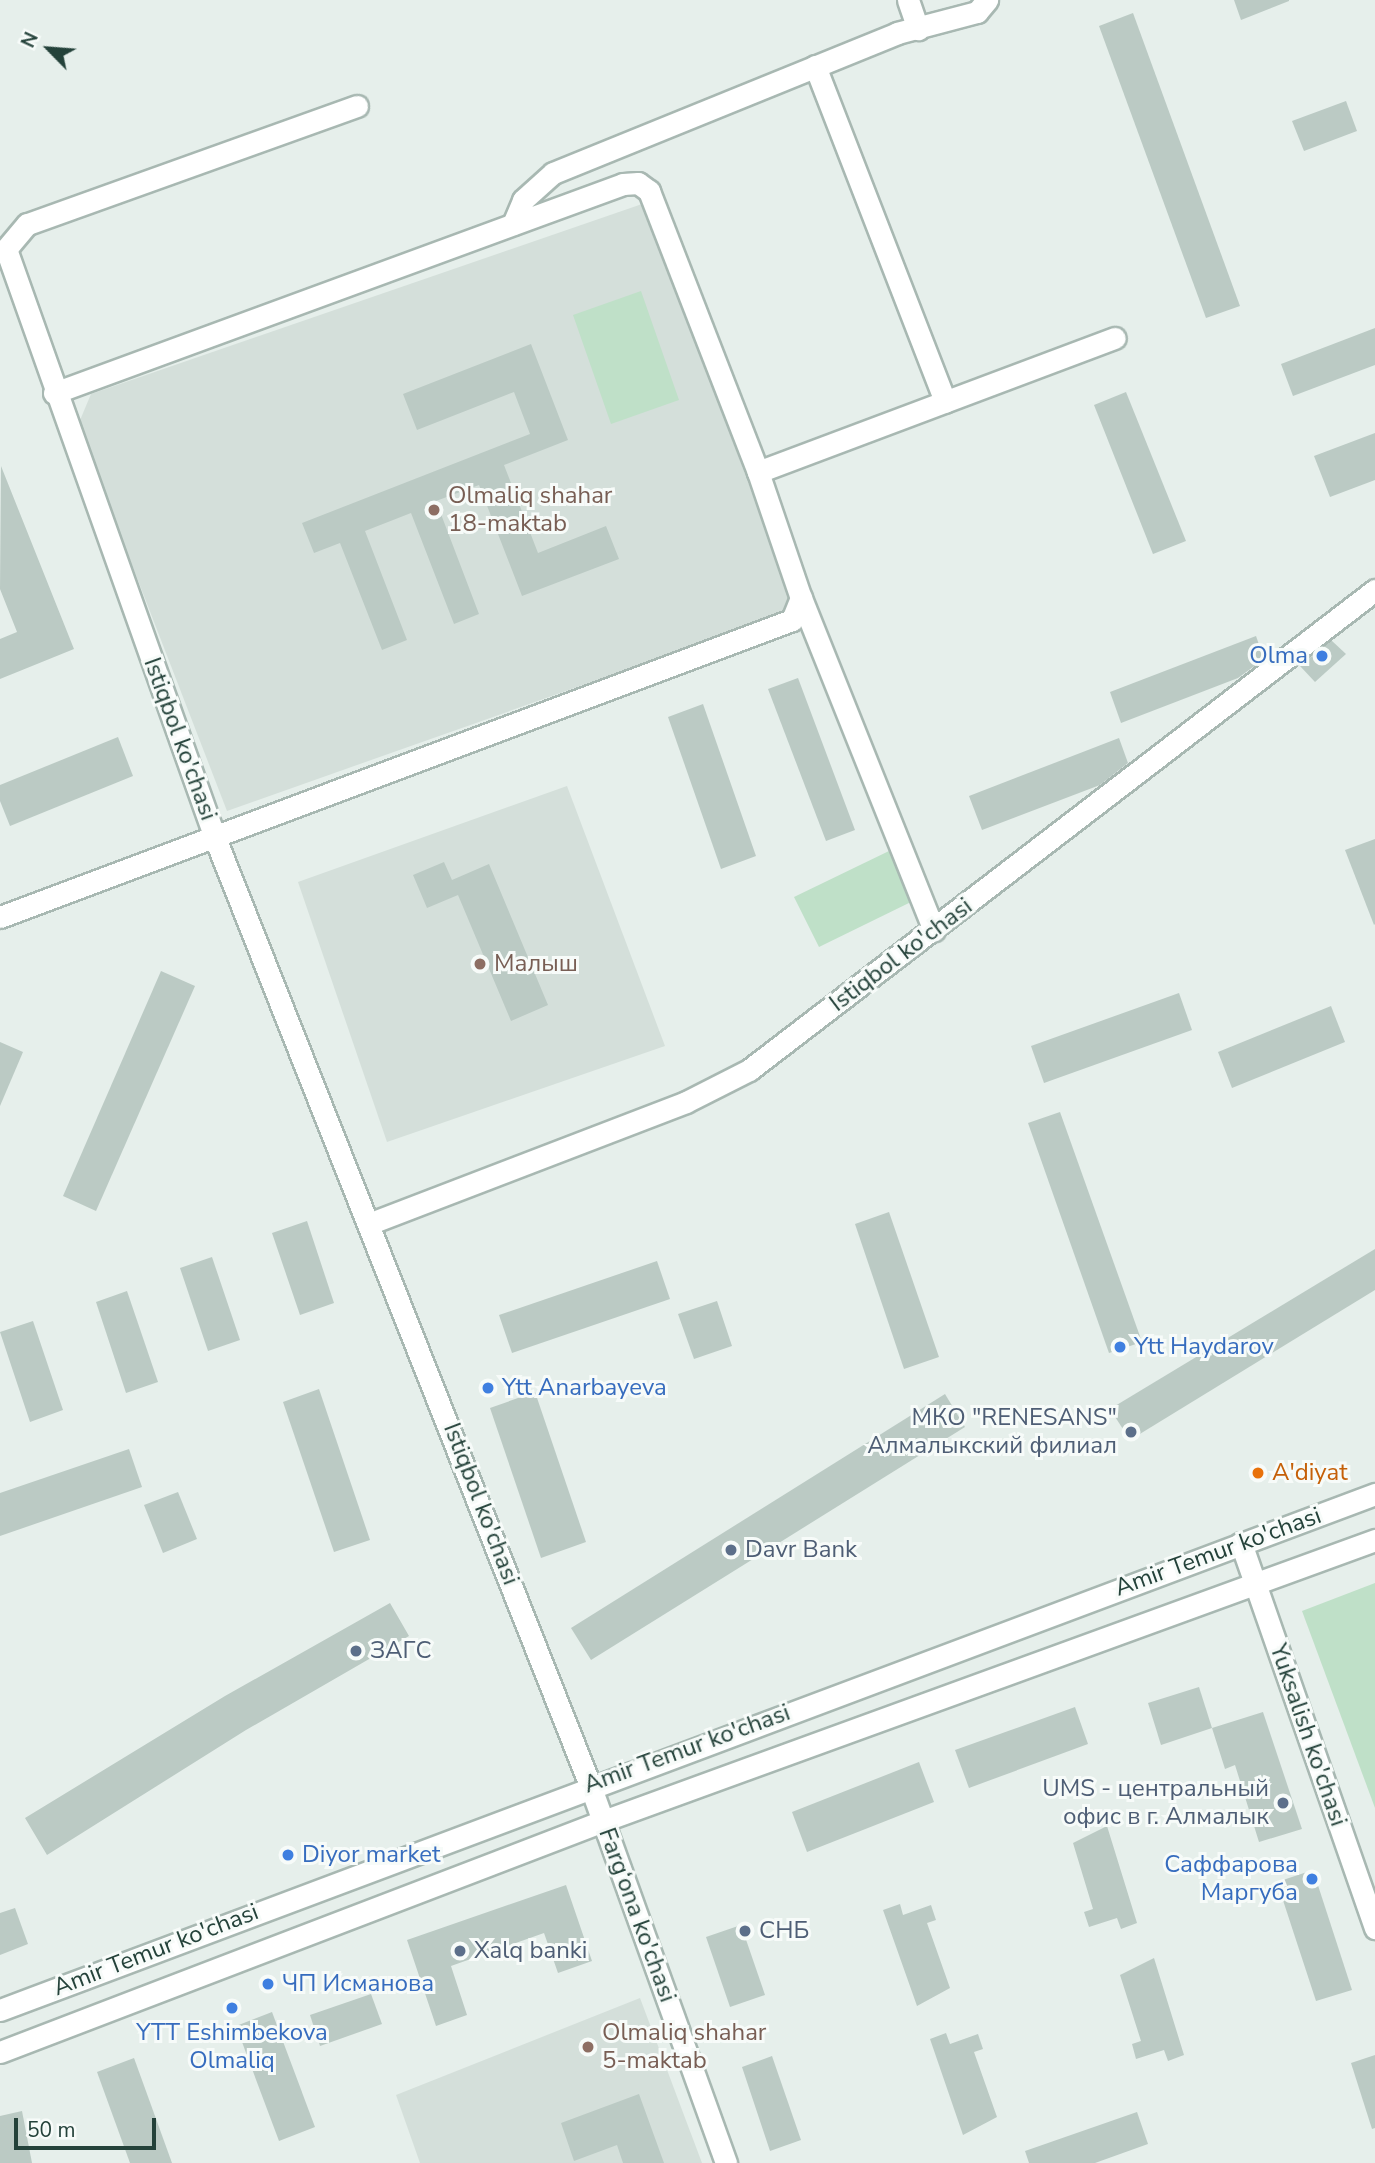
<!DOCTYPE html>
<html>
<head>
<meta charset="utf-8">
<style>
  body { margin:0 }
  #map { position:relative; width:1375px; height:2163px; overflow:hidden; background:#e6efeb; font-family:"Nunito Sans",sans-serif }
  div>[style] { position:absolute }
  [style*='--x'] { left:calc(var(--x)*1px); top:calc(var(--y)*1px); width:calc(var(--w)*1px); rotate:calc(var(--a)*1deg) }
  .built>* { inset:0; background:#d4dfda }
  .green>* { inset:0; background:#bfe0c8 }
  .building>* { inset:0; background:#bbcac4 }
  .roads { filter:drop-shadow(2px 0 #a8b8b2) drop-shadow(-2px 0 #a8b8b2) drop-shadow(0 2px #a8b8b2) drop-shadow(0 -2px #a8b8b2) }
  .minor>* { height:21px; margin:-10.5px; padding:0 10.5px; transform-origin:10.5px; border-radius:10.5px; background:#fff }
  .secondary>* { height:21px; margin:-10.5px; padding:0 10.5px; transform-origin:10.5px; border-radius:10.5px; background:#fff }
  .dots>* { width:19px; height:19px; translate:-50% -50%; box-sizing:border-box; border:4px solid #f7fbf9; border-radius:50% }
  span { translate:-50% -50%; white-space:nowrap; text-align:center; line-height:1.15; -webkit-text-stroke:6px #f7fbf9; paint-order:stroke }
  .education-label { font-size:24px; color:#785e54 }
  .left { translate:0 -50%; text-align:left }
  .shop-label { font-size:24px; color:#366cbe }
  .right { translate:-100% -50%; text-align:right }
  .street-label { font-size:24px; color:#24423a }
  .service-label { font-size:24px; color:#4e5e75 }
  .food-label { font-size:24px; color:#c56008 }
  .north { position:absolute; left:14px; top:14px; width:70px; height:70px; -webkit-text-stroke:5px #f7fbf9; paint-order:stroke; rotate:295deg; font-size:19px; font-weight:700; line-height:28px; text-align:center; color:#24423a }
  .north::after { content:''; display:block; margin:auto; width:24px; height:32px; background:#24423a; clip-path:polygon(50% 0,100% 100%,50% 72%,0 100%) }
  .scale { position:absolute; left:14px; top:2118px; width:142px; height:32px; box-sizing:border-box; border:4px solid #24423a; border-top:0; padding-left:9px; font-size:21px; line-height:24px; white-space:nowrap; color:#24423a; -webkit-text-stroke:5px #f7fbf9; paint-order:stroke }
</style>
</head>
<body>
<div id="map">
  <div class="built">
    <div style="clip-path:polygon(645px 203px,790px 596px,781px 615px,227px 811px,78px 425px,91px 394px)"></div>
    <div style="clip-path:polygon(567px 786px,665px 1046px,387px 1142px,298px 882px)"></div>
    <div style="clip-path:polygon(640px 1998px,702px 2163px,420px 2163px,396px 2095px)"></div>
  </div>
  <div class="green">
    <div style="clip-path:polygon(641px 291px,679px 400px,611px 424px,573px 315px)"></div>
    <div style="clip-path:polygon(889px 851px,913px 901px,819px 947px,794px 897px)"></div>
    <div style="clip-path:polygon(1375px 1583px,1375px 1808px,1302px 1611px)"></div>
  </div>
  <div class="building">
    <div style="clip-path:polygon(1234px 0,1289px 0,1289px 1px,1241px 20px)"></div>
    <div style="clip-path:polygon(1133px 13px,1240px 306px,1206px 318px,1099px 26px)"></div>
    <div style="clip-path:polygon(1346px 101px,1357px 131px,1304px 151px,1292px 121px)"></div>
    <div style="clip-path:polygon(1375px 328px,1375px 365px,1293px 396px,1281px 364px)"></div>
    <div style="clip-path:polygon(531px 344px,568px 440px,504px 465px,538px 553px,606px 526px,619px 559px,522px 596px,479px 485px,436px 501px,479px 614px,454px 624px,411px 513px,365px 531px,407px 640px,382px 650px,340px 543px,314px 553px,302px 523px,530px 434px,514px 392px,417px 430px,403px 394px)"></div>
    <div style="clip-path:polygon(1126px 392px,1186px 541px,1153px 554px,1094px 405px)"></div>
    <div style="clip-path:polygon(1375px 433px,1375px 480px,1330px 497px,1314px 456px)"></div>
    <div style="clip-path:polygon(1px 466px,74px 649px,0 679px,0 639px,17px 632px,0 589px)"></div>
    <div style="clip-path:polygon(1256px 636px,1264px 659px,1238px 678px,1121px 723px,1110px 692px)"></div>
    <div style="clip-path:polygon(1331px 640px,1346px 654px,1315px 682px,1300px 666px)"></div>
    <div style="clip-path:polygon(798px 678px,855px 830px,826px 841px,768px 689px)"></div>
    <div style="clip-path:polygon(703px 704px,756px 856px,721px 869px,668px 717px)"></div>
    <div style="clip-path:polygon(118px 737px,133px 776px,10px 826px,0 801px,0 785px)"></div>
    <div style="clip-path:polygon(1119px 738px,1128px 763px,1100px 785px,982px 830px,969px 796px)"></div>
    <div style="clip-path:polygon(1375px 839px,1375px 924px,1374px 925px,1345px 850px)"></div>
    <div style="clip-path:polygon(444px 862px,452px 880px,489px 864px,548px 1005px,511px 1021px,458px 895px,427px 908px,413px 875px)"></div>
    <div style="clip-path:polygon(161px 971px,195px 986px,96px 1211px,63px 1196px)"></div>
    <div style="clip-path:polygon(1179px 993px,1192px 1030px,1044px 1083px,1031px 1046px)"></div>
    <div style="clip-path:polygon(1331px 1006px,1345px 1042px,1232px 1088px,1218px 1052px)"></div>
    <div style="clip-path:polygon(0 1042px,23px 1052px,0 1106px)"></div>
    <div style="clip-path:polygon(1060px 1112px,1142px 1342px,1109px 1353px,1028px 1123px)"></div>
    <div style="clip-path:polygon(889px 1212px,939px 1357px,904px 1369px,855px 1224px)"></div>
    <div style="clip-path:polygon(307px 1221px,334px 1303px,300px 1315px,272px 1233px)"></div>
    <div style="clip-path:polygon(1375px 1249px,1375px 1290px,1130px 1440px,1110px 1409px)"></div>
    <div style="clip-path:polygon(212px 1257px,240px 1340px,208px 1351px,180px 1268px)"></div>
    <div style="clip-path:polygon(657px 1261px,670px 1299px,512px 1353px,499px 1315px)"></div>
    <div style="clip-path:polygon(127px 1291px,158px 1382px,126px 1393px,96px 1302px)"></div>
    <div style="clip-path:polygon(717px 1301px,732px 1346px,694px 1359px,678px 1314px)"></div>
    <div style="clip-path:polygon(33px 1321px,63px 1410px,30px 1422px,0 1332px)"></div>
    <div style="clip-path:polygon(319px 1389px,370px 1540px,334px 1552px,283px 1402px)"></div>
    <div style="clip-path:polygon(535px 1392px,586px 1542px,541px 1558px,490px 1408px)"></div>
    <div style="clip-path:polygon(945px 1394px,965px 1427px,591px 1660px,571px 1628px)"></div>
    <div style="clip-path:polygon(129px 1449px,142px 1487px,0 1536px,0 1493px)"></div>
    <div style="clip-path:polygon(178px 1492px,197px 1539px,163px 1553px,144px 1505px)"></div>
    <div style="clip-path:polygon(390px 1603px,409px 1636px,246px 1730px,47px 1855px,25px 1818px,225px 1696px)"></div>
    <div style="clip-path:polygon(1199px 1687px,1212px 1728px,1161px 1745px,1148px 1703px)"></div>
    <div style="clip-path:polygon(1075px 1707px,1088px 1744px,969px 1788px,955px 1750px)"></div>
    <div style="clip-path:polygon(1263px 1712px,1302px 1829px,1259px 1842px,1235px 1765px,1225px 1769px,1212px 1728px)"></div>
    <div style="clip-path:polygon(919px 1762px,934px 1802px,807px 1852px,792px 1812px)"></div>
    <div style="clip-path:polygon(1107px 1826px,1137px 1923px,1121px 1929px,1117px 1918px,1089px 1927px,1084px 1912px,1093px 1909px,1073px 1843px)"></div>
    <div style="clip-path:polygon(1313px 1870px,1352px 1990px,1316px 2001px,1277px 1882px)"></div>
    <div style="clip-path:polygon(566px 1885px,592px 1961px,558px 1973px,544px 1933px,451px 1966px,467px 2015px,436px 2026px,407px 1940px)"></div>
    <div style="clip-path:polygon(900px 1904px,903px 1915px,931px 1905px,936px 1920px,927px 1923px,950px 1988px,917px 2006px,883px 1910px)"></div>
    <div style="clip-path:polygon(15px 1908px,28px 1944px,0 1955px,0 1913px)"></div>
    <div style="clip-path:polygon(741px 1925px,765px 1995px,730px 2007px,706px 1937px)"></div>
    <div style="clip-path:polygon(1154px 1958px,1184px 2055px,1168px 2061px,1164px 2050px,1136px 2059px,1132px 2044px,1141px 2041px,1120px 1975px)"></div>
    <div style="clip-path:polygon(371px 1994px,382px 2024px,320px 2046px,310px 2015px)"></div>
    <div style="clip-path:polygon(272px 2012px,315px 2127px,279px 2141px,236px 2026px)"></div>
    <div style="clip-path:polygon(946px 2033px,950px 2044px,978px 2034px,983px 2049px,974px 2052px,997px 2117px,963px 2135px,930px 2039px)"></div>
    <div style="clip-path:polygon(1375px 2055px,1375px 2128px,1372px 2129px,1351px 2063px)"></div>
    <div style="clip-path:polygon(772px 2056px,801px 2140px,770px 2151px,742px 2067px)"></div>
    <div style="clip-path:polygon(134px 2058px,172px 2163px,130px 2163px,97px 2072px)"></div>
    <div style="clip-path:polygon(639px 2094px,664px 2163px,623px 2163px,617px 2145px,574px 2161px,561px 2123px)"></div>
    <div style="clip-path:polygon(22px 2111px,32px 2163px,0 2163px,0 2116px)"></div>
    <div style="clip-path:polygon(1137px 2112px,1148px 2144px,1095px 2163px,1029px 2163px,1025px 2151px)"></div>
  </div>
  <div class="roads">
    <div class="minor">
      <div style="--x:908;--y:0;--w:31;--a:71"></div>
      <div style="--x:815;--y:66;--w:360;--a:68.8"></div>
      <div style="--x:357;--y:106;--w:350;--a:160.3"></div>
      <div style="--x:27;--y:224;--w:33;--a:130"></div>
      <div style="--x:6;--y:249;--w:625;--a:70.46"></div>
      <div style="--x:215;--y:838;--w:1019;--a:68.4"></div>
      <div style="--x:590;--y:1785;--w:402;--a:70.2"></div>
      <div style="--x:513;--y:224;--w:26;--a:-67"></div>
      <div style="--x:523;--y:200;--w:40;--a:-42"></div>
      <div style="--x:553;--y:173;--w:371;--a:-22.1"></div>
      <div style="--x:897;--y:33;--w:83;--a:-14.7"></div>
      <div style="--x:977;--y:12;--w:16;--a:-50"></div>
      <div style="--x:54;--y:393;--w:606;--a:-20.17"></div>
      <div style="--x:623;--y:184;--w:15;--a:-4"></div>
      <div style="--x:638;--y:183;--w:14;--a:36"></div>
      <div style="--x:649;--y:191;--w:301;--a:68.8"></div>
      <div style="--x:758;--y:472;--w:133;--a:71.2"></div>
      <div style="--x:801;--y:598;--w:358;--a:68.2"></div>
      <div style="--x:758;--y:472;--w:381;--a:-20.6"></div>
      <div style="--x:0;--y:917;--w:846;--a:-20.56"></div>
      <div style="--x:792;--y:620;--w:24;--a:-68"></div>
      <div style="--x:371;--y:1223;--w:337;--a:-21"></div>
      <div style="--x:686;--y:1102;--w:71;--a:-26.9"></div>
      <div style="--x:749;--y:1070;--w:789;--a:-37.48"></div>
      <div style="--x:1241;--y:1543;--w:408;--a:70.8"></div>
    </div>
    <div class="secondary">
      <div style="--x:0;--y:2010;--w:1469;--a:-20.57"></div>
      <div style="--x:0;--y:2052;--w:646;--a:-20.96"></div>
      <div style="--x:603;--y:1821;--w:822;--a:-20"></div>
    </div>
  </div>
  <div class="dots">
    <div style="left:434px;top:510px;background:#8d6e63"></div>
    <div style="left:1322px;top:656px;background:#3f7fe0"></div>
    <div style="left:480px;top:964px;background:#8d6e63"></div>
    <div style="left:1120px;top:1347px;background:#3f7fe0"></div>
    <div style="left:488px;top:1388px;background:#3f7fe0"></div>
    <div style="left:1131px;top:1432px;background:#5c6f8a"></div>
    <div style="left:1258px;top:1473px;background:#e8710a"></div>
    <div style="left:731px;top:1550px;background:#5c6f8a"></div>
    <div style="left:356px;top:1651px;background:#5c6f8a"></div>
    <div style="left:1283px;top:1803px;background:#5c6f8a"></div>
    <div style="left:288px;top:1855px;background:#3f7fe0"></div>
    <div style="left:1312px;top:1879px;background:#3f7fe0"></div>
    <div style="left:745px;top:1931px;background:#5c6f8a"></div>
    <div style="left:460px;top:1951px;background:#5c6f8a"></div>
    <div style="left:268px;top:1984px;background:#3f7fe0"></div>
    <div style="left:232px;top:2008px;background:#3f7fe0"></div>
    <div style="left:588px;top:2047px;background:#8d6e63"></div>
  </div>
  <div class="education-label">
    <span class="left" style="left:448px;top:510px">Olmaliq shahar<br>18-maktab</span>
    <span class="left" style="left:494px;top:964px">Малыш</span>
    <span class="left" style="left:602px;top:2047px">Olmaliq shahar<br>5-maktab</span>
  </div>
  <div class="shop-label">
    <span class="right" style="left:1308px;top:656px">Olma</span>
    <span class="left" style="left:1134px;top:1347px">Ytt Haydarov</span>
    <span class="left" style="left:502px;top:1388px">Ytt Anarbayeva</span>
    <span class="left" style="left:302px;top:1855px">Diyor market</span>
    <span class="right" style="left:1298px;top:1879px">Саффарова<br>Маргуба</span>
    <span class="left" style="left:282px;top:1984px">ЧП Исманова</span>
    <span style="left:232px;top:2047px">YTT Eshimbekova<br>Olmaliq</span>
  </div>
  <div class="street-label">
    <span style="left:180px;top:739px;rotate:70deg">Istiqbol ko'chasi</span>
    <span style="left:901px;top:955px;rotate:-37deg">Istiqbol ko'chasi</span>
    <span style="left:481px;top:1504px;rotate:69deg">Istiqbol ko'chasi</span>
    <span style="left:1218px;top:1552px;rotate:-20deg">Amir Temur ko'chasi</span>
    <span style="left:1308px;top:1735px;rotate:71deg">Yuksalish ko'chasi</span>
    <span style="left:687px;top:1749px;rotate:-20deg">Amir Temur ko'chasi</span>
    <span style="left:637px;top:1915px;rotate:70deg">Farg‘ona ko'chasi</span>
    <span style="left:156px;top:1950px;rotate:-21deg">Amir Temur ko'chasi</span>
  </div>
  <div class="service-label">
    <span class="right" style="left:1117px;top:1432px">МКО "RENESANS"<br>Алмалыкский филиал</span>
    <span class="left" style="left:745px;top:1550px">Davr Bank</span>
    <span class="left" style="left:370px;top:1651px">ЗАГС</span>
    <span class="right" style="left:1269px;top:1803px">UMS - центральный<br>офис в г. Алмалык</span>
    <span class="left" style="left:759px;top:1931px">СНБ</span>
    <span class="left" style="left:474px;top:1951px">Xalq banki</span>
  </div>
  <div class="food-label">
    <span class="left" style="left:1272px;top:1473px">A'diyat</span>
  </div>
  <div class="north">N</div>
  <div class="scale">50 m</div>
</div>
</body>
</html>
